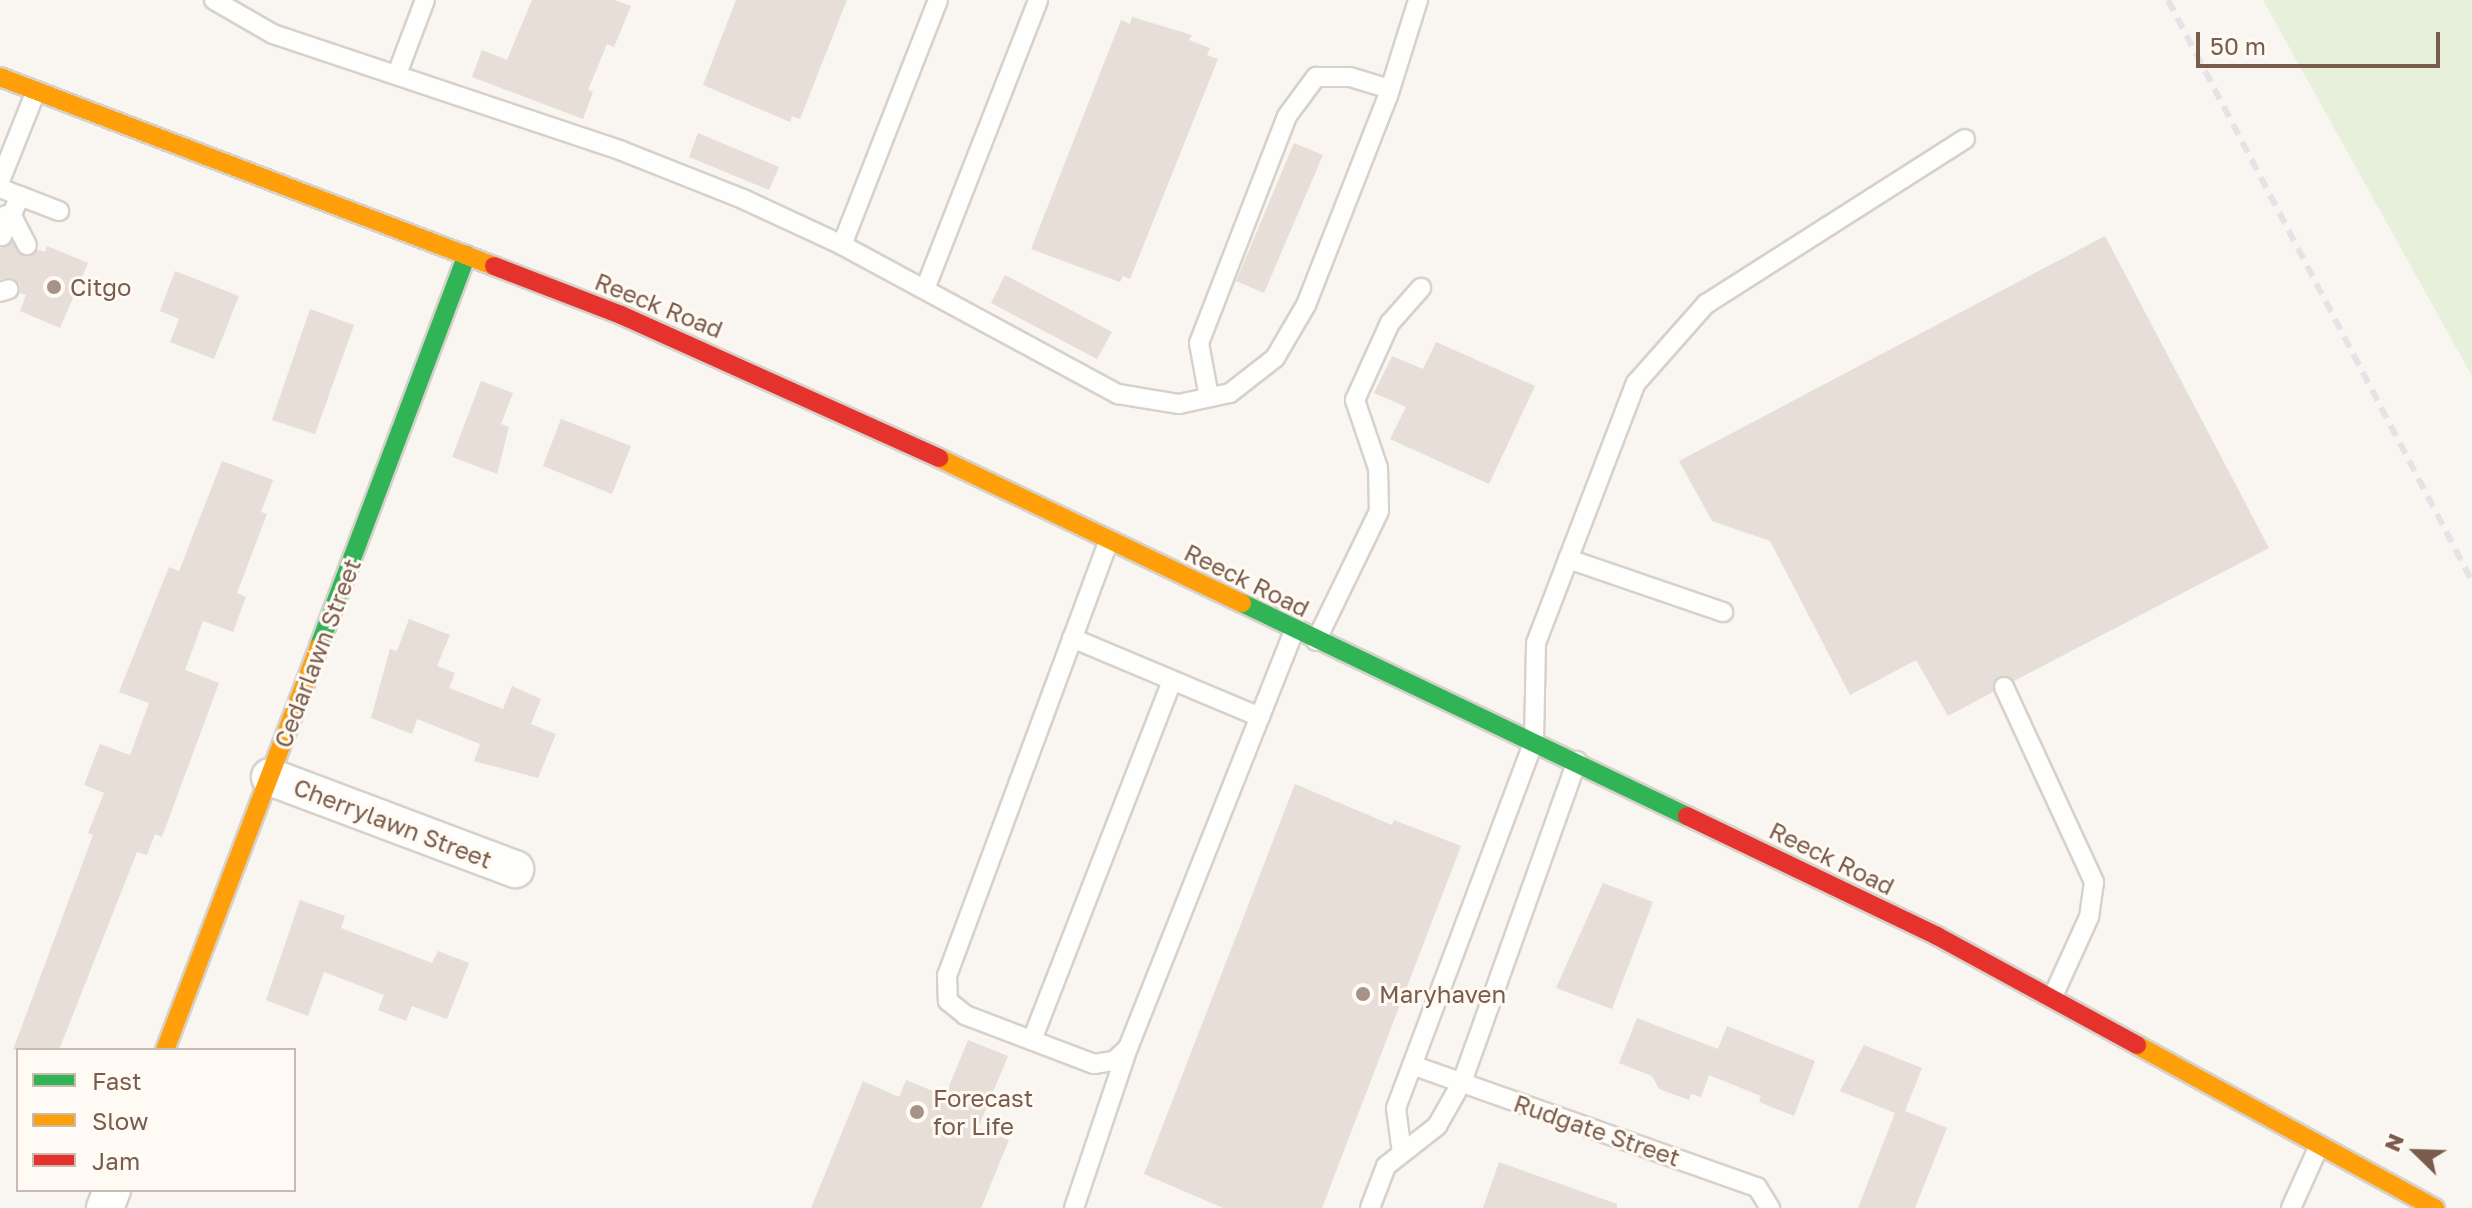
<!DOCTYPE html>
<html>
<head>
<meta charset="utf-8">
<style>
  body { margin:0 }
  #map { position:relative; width:2472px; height:1208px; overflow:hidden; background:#f9f5f0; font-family:"Golos Text",sans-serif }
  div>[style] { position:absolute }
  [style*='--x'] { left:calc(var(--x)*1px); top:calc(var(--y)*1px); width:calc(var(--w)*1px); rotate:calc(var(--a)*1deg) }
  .green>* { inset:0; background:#e7f0db }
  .building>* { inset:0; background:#e6ded7 }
  .roads { filter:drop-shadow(2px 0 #d7d1cb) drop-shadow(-2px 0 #d7d1cb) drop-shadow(0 2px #d7d1cb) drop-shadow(0 -2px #d7d1cb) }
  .lane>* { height:18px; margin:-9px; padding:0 9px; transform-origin:9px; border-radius:9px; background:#fefefd }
  .street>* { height:36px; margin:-18px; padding:0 18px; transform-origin:18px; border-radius:18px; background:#fefefd }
  .fast>* { height:18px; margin:-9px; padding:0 9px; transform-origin:9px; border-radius:9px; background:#30b455 }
  .slow>* { height:18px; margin:-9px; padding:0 9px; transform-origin:9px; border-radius:9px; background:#ff9f0a }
  .jam>* { height:18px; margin:-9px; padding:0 9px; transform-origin:9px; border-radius:9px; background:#e5322d }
  .rail>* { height:6px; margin-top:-3px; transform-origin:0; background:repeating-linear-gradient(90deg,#e6e3e7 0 12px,transparent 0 20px) }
  .dots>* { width:22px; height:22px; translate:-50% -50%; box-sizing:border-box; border:4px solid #fffaf3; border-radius:50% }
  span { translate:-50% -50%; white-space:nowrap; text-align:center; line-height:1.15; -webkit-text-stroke:6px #fffaf3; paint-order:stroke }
  .poi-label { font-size:24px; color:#7a5c4d }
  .left { translate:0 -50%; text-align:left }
  .street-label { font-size:24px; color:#7a5c4d }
  .legend { position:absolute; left:16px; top:1048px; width:280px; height:144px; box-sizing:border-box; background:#fffaf3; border:2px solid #cabbb1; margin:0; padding:10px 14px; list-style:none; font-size:24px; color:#7a5c4d }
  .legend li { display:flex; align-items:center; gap:16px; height:40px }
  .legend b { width:40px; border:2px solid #cabbb1 }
  .north { position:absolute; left:2376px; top:1112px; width:80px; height:80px; -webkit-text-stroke:6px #fffaf3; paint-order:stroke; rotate:293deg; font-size:22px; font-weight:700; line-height:32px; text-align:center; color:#7a5c4d }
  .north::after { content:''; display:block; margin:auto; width:28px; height:36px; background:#7a5c4d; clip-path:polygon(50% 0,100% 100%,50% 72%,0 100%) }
  .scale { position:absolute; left:2196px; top:32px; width:244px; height:36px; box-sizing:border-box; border:4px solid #7a5c4d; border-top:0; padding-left:10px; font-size:24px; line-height:28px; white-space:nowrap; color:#7a5c4d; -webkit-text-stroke:6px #fffaf3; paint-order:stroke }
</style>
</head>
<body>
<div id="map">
  <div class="green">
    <div style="clip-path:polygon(2263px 0,2472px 0,2472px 376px)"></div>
  </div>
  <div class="building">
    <div style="clip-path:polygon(532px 0,614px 0,631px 6px,614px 47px,607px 44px,588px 90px,593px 92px,583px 119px,472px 77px,482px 50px,507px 60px)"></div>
    <div style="clip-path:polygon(736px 0,847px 0,800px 119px,792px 116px,790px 122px,703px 85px)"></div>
    <div style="clip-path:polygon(1132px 17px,1192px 35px,1189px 40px,1210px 48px,1207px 55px,1218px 59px,1130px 279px,1123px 276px,1120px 282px,1031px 249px,1121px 20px,1130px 24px)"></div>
    <div style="clip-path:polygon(698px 133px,779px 167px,769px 190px,689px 157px)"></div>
    <div style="clip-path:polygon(1294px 143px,1323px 155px,1264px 293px,1236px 281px)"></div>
    <div style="clip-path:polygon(2105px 236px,2269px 548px,2014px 681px,1998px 677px,1993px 692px,1948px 716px,1916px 660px,1850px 695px,1770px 541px,1712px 521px,1679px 461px)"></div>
    <div style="clip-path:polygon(12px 242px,26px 257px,38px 250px,45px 252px,47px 246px,88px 263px,60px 328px,20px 311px,26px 295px,20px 293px,20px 284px,12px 278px,0 279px,0 248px)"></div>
    <div style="clip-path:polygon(175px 271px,239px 296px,214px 359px,170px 342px,179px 319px,160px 311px)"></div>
    <div style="clip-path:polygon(1005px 275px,1112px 332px,1097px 359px,991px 303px)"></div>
    <div style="clip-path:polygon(310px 309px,354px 325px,315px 434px,272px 420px)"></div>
    <div style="clip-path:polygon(1436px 342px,1535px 386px,1489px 484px,1390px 439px,1406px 407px,1374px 393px,1392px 356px,1423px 369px)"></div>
    <div style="clip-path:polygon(481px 381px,513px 393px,501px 424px,509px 427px,497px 474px,452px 457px)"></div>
    <div style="clip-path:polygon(561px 419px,631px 446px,612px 494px,543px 466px)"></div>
    <div style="clip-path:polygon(222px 461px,273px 480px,261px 512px,267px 514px,237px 593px,246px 597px,233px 632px,203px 621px,185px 670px,219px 683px,162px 837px,155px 834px,147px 855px,137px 852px,59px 1050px,13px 1050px,93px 835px,88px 833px,104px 793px,84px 785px,100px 744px,130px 755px,149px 703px,119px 692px,169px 567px,179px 571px)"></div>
    <div style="clip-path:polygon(409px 619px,450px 635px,437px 666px,455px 673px,449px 688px,503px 709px,512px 686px,541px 699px,531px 724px,556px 734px,538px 778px,474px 761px,480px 744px,417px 719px,412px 734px,371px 718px,390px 649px,397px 651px)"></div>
    <div style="clip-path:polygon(1295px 784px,1392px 825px,1394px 820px,1461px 846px,1322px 1208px,1223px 1208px,1144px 1174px)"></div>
    <div style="clip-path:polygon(1603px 883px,1653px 902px,1612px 1009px,1556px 988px)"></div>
    <div style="clip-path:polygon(300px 900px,345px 916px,341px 928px,432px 963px,438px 951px,469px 963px,447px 1019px,412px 1006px,406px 1021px,378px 1010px,384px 995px,324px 972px,308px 1016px,266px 1000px)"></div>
    <div style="clip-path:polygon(1637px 1018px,1718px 1049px,1727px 1026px,1815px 1061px,1794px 1116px,1759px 1102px,1761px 1096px,1709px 1075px,1701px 1097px,1691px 1094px,1689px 1100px,1659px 1089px,1652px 1076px,1619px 1063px)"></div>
    <div style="clip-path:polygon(968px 1040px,1008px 1056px,978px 1128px,1009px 1140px,981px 1208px,811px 1208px,863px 1081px,899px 1097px,906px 1080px,945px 1096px)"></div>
    <div style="clip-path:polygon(1864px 1045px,1922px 1068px,1905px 1111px,1947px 1128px,1915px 1208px,1858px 1208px,1895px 1113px,1840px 1091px)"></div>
    <div style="clip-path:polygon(1499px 1162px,1617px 1204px,1617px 1208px,1483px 1208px)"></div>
  </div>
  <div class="roads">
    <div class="lane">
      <div style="--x:214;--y:0;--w:68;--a:30"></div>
      <div style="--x:273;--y:34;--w:368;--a:18.5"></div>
      <div style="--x:622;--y:151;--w:130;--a:21.6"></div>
      <div style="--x:743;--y:199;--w:109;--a:24.9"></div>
      <div style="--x:842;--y:245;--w:314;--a:28.4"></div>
      <div style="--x:1118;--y:394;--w:62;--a:9.3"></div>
      <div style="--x:1179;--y:404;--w:52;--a:-12.2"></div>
      <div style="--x:1230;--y:393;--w:57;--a:-37.9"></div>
      <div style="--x:1275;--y:358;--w:61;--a:-59.7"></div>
      <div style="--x:1306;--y:305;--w:225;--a:-68.6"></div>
      <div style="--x:1388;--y:96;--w:101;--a:-72.6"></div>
      <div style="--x:397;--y:74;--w:79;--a:-69.3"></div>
      <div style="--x:0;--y:181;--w:97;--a:-68.2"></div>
      <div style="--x:0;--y:188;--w:22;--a:22"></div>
      <div style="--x:20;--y:196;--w:44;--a:114.2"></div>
      <div style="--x:20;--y:196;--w:42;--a:21"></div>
      <div style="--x:6;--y:215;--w:5;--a:-11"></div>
      <div style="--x:11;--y:214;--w:35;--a:63"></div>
      <div style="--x:842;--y:245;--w:263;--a:-68.6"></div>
      <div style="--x:925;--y:289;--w:310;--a:-68.6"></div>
      <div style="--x:0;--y:292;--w:9;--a:-18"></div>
      <div style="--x:1209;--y:397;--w:55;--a:-100.5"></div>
      <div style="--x:1199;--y:343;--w:243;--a:-68.8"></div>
      <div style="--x:1287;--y:116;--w:49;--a:-53.4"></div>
      <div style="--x:1316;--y:77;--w:34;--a:0"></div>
      <div style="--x:1350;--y:77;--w:42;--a:16.7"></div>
      <div style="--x:1109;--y:540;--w:465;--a:110.4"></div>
      <div style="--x:947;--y:976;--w:25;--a:88"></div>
      <div style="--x:948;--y:1001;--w:22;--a:39"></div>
      <div style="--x:965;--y:1015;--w:138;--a:20.8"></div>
      <div style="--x:1094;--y:1064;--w:20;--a:-9"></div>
      <div style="--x:1114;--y:1061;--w:19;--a:-43"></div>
      <div style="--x:1128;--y:1048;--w:450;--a:-68.3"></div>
      <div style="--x:1568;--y:559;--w:164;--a:18.9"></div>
      <div style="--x:1072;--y:638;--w:204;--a:22.8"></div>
      <div style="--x:1316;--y:641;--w:144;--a:-64.1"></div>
      <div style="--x:1379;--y:511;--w:43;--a:-91.3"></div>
      <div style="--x:1378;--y:468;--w:72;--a:-108.7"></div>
      <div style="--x:1355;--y:400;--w:85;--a:-65.6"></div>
      <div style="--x:1390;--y:323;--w:47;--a:-48.5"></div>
      <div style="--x:2004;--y:687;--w:215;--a:65.2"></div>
      <div style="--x:2094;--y:882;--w:35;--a:98"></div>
      <div style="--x:2089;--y:917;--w:87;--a:114.5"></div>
      <div style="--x:1032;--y:1040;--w:385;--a:-68.7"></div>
      <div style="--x:1412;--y:1065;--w:366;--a:19.5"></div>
      <div style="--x:1757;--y:1187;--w:25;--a:58"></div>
      <div style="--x:1402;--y:1153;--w:45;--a:-97.6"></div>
      <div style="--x:1396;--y:1108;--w:392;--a:-69.4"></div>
      <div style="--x:1534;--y:741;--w:98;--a:-88.8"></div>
      <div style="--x:1536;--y:643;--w:279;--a:-69"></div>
      <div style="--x:1636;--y:383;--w:106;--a:-48.5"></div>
      <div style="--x:1706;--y:304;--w:307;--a:-32.5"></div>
      <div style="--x:1074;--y:1208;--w:169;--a:-71.4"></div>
      <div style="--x:1370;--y:1208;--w:45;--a:-69.1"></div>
      <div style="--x:1386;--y:1166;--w:65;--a:-38.1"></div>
      <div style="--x:1437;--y:1126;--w:51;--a:-60.4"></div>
      <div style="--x:1462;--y:1082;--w:341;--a:-70.3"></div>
      <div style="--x:2291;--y:1208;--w:68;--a:-65.7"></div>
    </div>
    <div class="street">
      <div style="--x:270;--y:777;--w:262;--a:20.6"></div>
      <div style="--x:105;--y:1208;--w:19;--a:-69"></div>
    </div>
    <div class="fast">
      <div style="--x:1242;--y:603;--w:493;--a:25.6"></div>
      <div style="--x:319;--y:646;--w:418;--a:-69.3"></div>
    </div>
    <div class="slow">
      <div style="--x:0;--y:77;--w:529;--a:20.94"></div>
      <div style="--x:939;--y:458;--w:336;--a:25.6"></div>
      <div style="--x:2137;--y:1045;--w:340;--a:28.7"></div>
      <div style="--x:165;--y:1050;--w:432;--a:-69.1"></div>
    </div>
    <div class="jam">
      <div style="--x:494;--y:266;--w:136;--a:21.1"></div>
      <div style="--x:621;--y:315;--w:349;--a:24.2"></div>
      <div style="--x:1687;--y:816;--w:277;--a:25.6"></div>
      <div style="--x:1937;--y:936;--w:228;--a:28.6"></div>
    </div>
  </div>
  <div class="rail">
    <div style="--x:2168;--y:0;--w:656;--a:62.38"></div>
  </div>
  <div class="dots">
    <div style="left:54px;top:287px;background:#a69286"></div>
    <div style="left:1363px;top:994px;background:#a69286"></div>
    <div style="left:917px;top:1112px;background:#a69286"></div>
  </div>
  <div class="poi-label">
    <span class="left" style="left:70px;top:287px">Citgo</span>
    <span class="left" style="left:1379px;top:994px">Maryhaven</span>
    <span class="left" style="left:933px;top:1112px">Forecast<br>for Life</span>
  </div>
  <div class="street-label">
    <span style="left:659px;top:305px;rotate:22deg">Reeck Road</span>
    <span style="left:1247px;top:580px;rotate:26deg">Reeck Road</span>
    <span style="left:317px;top:653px;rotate:-69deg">Cedarlawn Street</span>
    <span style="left:393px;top:823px;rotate:21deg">Cherrylawn Street</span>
    <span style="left:1832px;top:858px;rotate:26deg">Reeck Road</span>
    <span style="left:1597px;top:1130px;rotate:19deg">Rudgate Street</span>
  </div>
  <ul class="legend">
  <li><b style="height:10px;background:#30b455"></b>Fast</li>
  <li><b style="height:10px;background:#ff9f0a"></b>Slow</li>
  <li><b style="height:10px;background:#e5322d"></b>Jam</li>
  </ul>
  <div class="north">N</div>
  <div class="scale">50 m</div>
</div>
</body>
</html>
